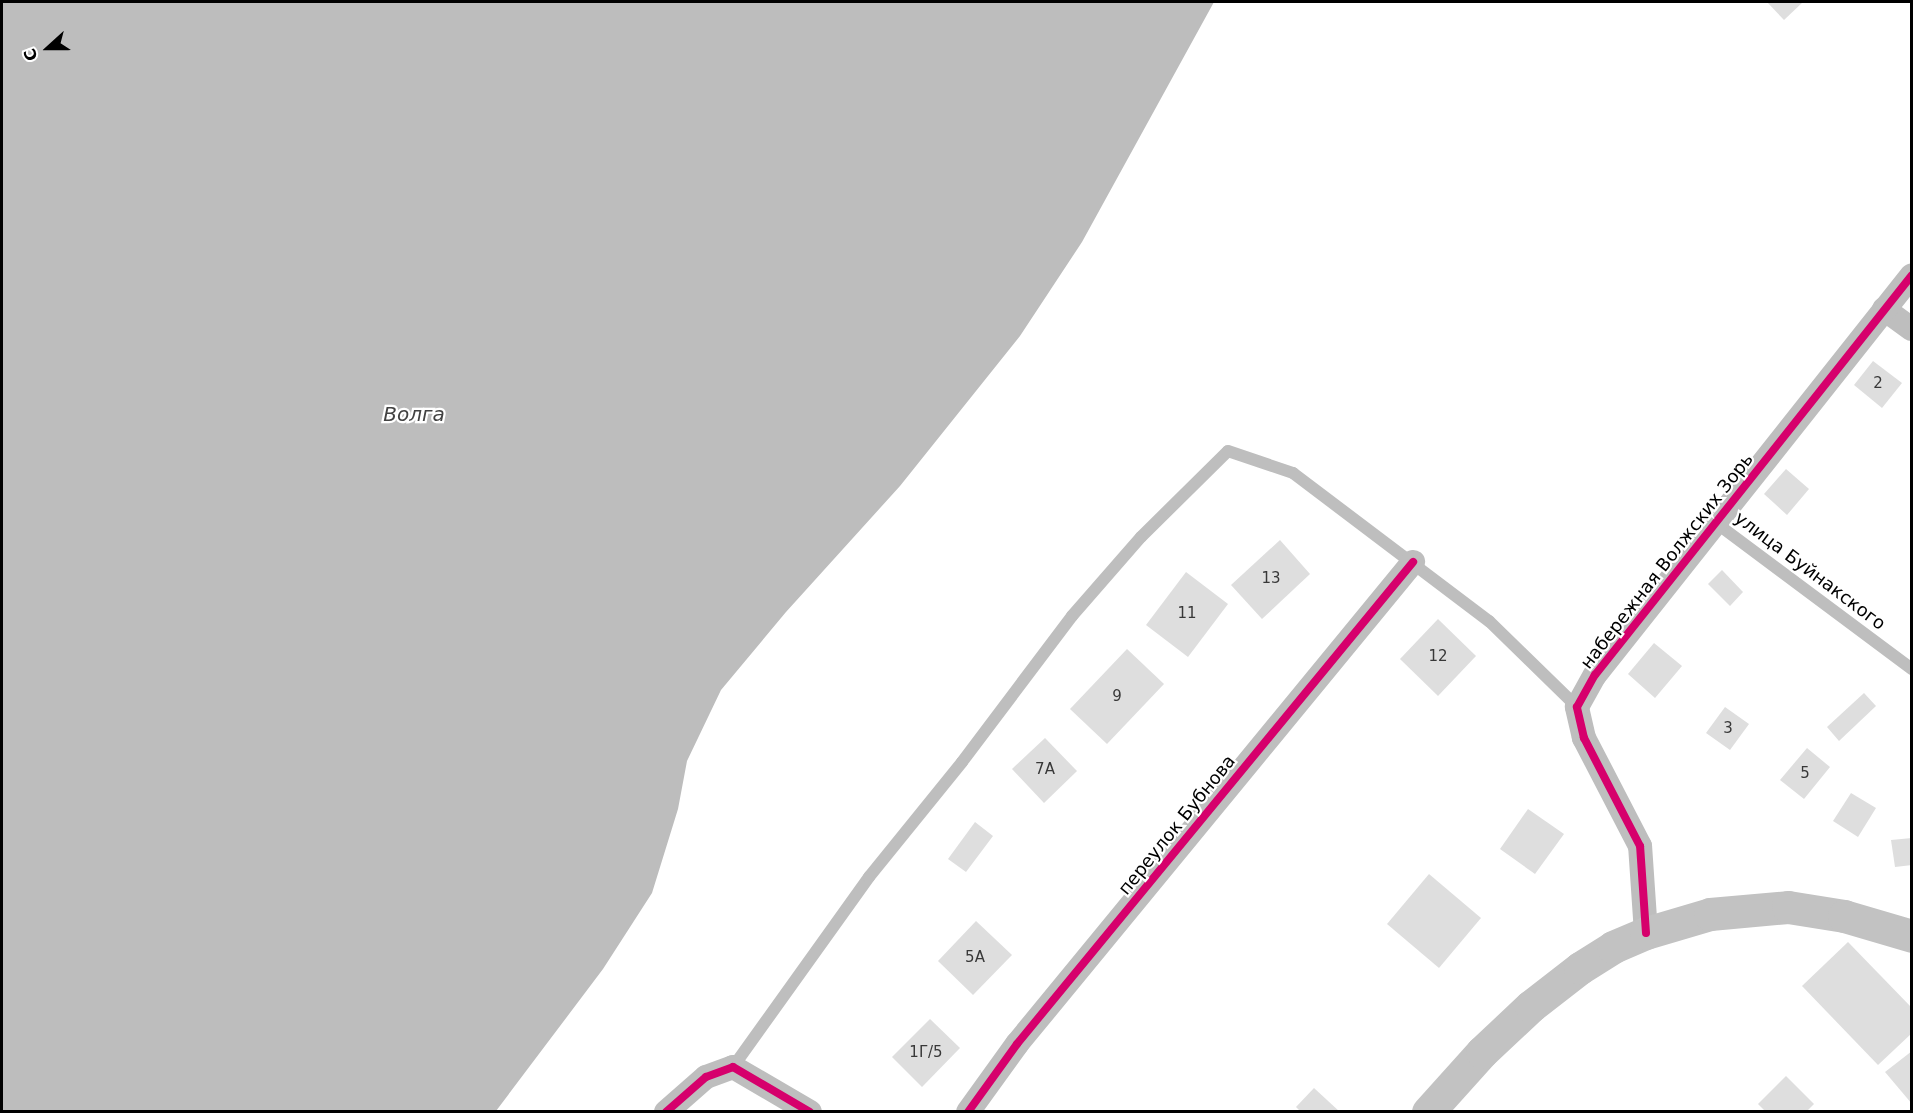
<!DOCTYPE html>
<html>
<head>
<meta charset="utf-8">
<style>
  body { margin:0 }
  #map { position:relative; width:1913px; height:1113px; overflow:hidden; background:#fff; font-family:"DejaVu Sans",sans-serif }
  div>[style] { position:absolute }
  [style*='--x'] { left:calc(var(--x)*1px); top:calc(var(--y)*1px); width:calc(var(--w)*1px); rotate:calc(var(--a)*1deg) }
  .water>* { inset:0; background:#bdbdbd }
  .building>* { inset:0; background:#dedede }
  .lane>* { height:12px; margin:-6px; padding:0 6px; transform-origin:6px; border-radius:6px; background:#bebebe }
  .street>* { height:24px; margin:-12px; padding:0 12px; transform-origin:12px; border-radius:12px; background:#bebebe }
  .secondary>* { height:33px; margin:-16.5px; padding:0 16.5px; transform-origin:16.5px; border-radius:16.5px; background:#c2c2c2 }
  .cycleway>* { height:8px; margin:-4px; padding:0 4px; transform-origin:4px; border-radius:4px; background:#d6006c }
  span { translate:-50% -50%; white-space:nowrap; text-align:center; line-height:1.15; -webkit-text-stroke:4.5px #fff; paint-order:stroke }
  .number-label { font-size:15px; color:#383838 }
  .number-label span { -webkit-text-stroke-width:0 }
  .street-label { font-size:18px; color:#000 }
  .water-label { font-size:20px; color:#424242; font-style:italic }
  .frame { position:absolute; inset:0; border:3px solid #000; pointer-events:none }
  .north { position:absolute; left:18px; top:18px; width:60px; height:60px; -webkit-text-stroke:4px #fff; paint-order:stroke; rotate:249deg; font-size:16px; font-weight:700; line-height:24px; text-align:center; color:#000 }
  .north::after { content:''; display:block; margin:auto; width:21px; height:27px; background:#000; clip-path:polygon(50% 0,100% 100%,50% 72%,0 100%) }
</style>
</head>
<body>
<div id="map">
  <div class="water">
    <div style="clip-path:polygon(2px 2px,1214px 2px,1082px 242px,1020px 336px,900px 486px,786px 612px,721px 690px,687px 761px,678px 809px,652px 893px,603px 969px,496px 1111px,2px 1111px)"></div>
  </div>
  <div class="building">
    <div style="clip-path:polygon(1767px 2px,1803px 2px,1784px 20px)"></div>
    <div style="clip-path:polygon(1873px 361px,1902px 383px,1882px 408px,1854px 385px)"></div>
    <div style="clip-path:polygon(1786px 469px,1809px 489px,1787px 515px,1764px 494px)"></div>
    <div style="clip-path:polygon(1280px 540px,1310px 574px,1262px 619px,1231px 585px)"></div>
    <div style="clip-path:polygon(1722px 570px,1743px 592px,1730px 606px,1708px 584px)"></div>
    <div style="clip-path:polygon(1186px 572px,1228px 604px,1188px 657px,1146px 625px)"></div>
    <div style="clip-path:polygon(1438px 619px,1476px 656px,1438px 696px,1400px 659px)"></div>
    <div style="clip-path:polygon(1654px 643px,1682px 666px,1655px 698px,1628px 674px)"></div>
    <div style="clip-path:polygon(1127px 649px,1164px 684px,1107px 744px,1070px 709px)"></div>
    <div style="clip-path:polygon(1864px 693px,1876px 706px,1839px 741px,1827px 727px)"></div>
    <div style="clip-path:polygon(1725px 707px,1749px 724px,1730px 750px,1706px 733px)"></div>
    <div style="clip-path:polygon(1045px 738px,1077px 771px,1044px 803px,1012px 769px)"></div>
    <div style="clip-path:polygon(1807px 748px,1830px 767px,1804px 799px,1780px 780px)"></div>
    <div style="clip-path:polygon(1851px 793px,1876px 808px,1858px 837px,1833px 821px)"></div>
    <div style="clip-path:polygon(1528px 809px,1564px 834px,1535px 874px,1500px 849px)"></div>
    <div style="clip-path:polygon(975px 822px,993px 836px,966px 872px,948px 859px)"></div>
    <div style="clip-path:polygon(1912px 838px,1912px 865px,1895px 867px,1891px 840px)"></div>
    <div style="clip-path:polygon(1429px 874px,1481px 918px,1439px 968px,1387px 924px)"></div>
    <div style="clip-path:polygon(976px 921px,1012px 955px,973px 995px,938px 961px)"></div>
    <div style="clip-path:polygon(1848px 942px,1912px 1008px,1912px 1033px,1878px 1065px,1802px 986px)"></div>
    <div style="clip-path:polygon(930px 1019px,960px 1048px,922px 1087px,892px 1057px)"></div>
    <div style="clip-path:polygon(1912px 1051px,1912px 1104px,1885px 1072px)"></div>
    <div style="clip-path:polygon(1786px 1076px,1814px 1104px,1806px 1112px,1766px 1112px,1758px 1104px)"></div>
    <div style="clip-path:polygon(1314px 1088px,1340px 1112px,1301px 1112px,1296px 1107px)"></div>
  </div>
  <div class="lane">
    <div style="--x:1716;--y:523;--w:244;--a:36.7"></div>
    <div style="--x:733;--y:1067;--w:234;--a:-54.4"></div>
    <div style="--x:869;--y:877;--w:148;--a:-51"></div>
    <div style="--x:962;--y:762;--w:183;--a:-53"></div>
    <div style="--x:1072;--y:616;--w:105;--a:-48.9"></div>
    <div style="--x:1141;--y:537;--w:122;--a:-44.7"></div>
    <div style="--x:1228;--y:451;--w:69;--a:18.7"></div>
    <div style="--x:1293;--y:473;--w:246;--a:37.1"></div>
    <div style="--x:1489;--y:621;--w:123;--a:44.3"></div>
  </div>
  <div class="street">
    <div style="--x:1884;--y:309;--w:34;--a:36"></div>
    <div style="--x:1646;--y:933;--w:87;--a:-93.9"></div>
    <div style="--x:1640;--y:846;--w:122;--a:-117.4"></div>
    <div style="--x:1584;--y:738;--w:32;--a:-103"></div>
    <div style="--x:1577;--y:707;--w:37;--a:-61"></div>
    <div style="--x:1595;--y:675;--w:510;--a:-51.6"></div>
    <div style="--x:666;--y:1112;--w:53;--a:-41.2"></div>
    <div style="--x:706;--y:1077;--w:29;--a:-20"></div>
    <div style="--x:733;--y:1067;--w:89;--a:30.3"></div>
    <div style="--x:968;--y:1112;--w:84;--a:-54.2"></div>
    <div style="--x:1017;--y:1044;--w:624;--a:-50.59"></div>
  </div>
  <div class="secondary">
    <div style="--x:1428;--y:1112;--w:81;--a:-48"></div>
    <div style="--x:1482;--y:1052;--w:67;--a:-43.2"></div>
    <div style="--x:1531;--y:1006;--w:62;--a:-37.8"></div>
    <div style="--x:1580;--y:968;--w:39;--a:-32"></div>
    <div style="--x:1613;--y:947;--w:36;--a:-23"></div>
    <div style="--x:1646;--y:933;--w:67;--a:-16.5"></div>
    <div style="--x:1710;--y:914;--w:78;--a:-5.1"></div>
    <div style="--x:1788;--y:907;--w:57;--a:9.1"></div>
    <div style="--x:1844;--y:916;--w:71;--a:16.4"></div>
  </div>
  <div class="cycleway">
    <div style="--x:1646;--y:933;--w:87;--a:-93.9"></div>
    <div style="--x:1640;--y:846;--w:122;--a:-117.4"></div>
    <div style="--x:1584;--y:738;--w:32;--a:-103"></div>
    <div style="--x:1577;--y:707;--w:37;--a:-61"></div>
    <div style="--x:1595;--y:675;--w:510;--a:-51.6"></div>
    <div style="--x:666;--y:1112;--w:53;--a:-41.2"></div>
    <div style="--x:706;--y:1077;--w:29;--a:-20"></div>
    <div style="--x:733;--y:1067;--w:89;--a:30.3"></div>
    <div style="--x:968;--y:1112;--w:84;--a:-54.2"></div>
    <div style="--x:1017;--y:1044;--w:624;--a:-50.59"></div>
  </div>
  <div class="number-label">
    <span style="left:1878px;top:384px">2</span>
    <span style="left:1271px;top:579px">13</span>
    <span style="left:1187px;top:614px">11</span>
    <span style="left:1438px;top:657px">12</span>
    <span style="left:1117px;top:697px">9</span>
    <span style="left:1728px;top:729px">3</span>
    <span style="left:1045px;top:770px">7А</span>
    <span style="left:1805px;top:774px">5</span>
    <span style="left:975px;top:958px">5А</span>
    <span style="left:926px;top:1053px">1Г/5</span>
  </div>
  <div class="street-label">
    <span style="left:1667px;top:561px;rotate:-52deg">набережная Волжских Зорь</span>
    <span style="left:1810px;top:571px;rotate:37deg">улица Буйнакского</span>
    <span style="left:1177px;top:825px;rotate:-51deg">переулок Бубнова</span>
  </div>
  <div class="water-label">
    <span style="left:414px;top:414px">Волга</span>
  </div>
  <div class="frame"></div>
  <div class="north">С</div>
</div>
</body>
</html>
